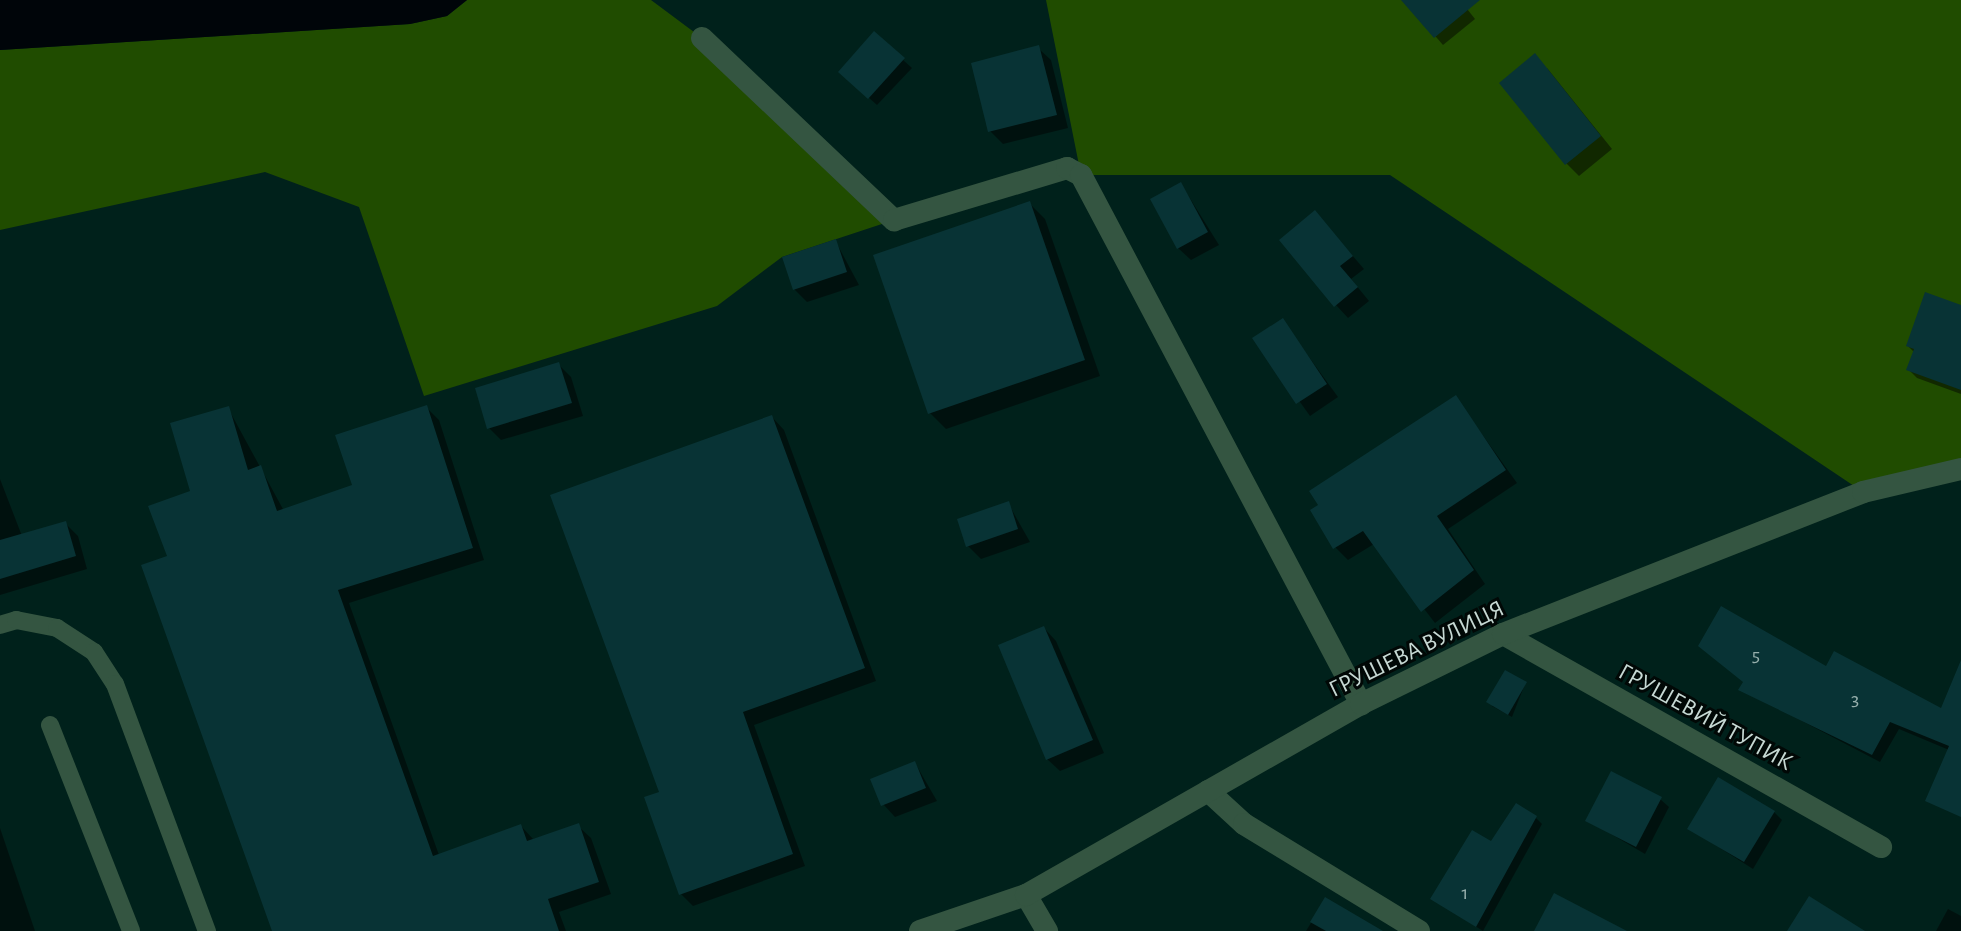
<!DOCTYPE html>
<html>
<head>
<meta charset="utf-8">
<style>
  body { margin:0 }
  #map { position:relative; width:1961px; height:931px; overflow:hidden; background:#00211b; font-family:"Alegreya Sans",sans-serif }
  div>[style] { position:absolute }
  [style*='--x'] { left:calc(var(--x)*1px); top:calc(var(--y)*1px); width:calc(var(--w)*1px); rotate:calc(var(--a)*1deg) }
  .forest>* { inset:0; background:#204c00 }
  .water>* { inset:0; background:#000509 }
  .shadow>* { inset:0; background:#0007 }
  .building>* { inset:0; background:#083335 }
  .service>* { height:18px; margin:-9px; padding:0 9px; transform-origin:9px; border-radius:9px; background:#345541 }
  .minor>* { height:22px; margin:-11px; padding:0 11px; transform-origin:11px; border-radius:11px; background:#345541 }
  span { translate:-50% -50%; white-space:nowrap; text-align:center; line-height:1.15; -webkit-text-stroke:6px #010806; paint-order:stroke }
  .number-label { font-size:20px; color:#96afac }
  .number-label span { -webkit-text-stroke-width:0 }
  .street-label { font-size:24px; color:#c6d8d3 }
</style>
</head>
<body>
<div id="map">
  <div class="forest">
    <div style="clip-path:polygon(467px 0,651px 0,702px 38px,894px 220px,782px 257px,717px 306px,424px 396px,359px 207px,265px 172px,0 230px,0 50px,410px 24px,447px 16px)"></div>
    <div style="clip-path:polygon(1046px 0,1961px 0,1961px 469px,1863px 492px,1390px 175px,1081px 175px)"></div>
  </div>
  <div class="water">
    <div style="clip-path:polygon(0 0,467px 0,447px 16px,410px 24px,0 50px)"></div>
  </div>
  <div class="shadow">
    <div style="clip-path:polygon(1404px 0,1460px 0,1475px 19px,1443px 45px)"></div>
    <div style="clip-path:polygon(874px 34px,912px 68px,877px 105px,849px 80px)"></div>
    <div style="clip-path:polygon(1038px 48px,1051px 60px,1068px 128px,1003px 144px,990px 131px)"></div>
    <div style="clip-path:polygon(1547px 68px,1612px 149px,1579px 176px,1566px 163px)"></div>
    <div style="clip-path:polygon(1181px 184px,1219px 245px,1191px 260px,1178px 248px)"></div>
    <div style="clip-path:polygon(1029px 203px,1045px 219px,1100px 376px,946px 429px,930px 413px)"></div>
    <div style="clip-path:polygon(1315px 212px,1364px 269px,1351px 279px,1369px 301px,1348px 318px,1336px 305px)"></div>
    <div style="clip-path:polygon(836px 242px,859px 285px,807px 302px,794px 289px)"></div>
    <div style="clip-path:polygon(1961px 307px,1961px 394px,1917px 378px,1909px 370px,1915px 353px,1908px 346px)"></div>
    <div style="clip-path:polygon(1282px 320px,1338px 397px,1310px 416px,1255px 339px)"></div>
    <div style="clip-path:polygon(559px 365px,571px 377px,583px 416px,501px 440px,489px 428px)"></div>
    <div style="clip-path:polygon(1456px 398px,1517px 483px,1448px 529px,1485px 584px,1435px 623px,1374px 544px,1348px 560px,1335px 547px)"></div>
    <div style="clip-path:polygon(426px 407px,439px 420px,484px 560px,349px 603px,439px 855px,521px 826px,533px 839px,578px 826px,591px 838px,611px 894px,559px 912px,566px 931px,274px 931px,193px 492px,228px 408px,284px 511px,354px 486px)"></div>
    <div style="clip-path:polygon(772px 417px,784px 430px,876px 681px,754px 725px,805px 866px,693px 906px,680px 893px,661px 793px)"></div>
    <div style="clip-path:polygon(0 479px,22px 536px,65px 523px,78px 536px,87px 569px,0 595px)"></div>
    <div style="clip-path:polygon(1008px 503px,1030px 542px,981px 559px,968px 546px)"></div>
    <div style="clip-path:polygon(1044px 628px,1056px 641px,1104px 753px,1060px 771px,1047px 759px)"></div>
    <div style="clip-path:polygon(1827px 669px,1942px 711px,1961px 704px,1961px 755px,1899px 729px,1880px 762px,1741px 689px,1745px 683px)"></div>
    <div style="clip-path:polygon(1525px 684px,1512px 717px,1492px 706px)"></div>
    <div style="clip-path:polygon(915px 763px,937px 801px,895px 817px,883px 804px)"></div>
    <div style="clip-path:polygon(1660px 799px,1669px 807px,1645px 854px,1587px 820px)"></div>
    <div style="clip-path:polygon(1774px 812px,1782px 820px,1753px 869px,1690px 829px)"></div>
    <div style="clip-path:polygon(1536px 818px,1542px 824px,1483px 931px,1432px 899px,1491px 844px)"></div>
    <div style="clip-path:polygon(0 828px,35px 931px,0 931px)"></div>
    <div style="clip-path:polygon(1325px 900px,1369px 931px,1306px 931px)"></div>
    <div style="clip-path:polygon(1948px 909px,1961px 916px,1961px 931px,1936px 931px)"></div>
  </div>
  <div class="building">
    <div style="clip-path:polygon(1401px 0,1480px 0,1434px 38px)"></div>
    <div style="clip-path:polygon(874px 31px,905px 58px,868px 99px,838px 72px)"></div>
    <div style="clip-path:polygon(1039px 45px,1057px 115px,988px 132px,971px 63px)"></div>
    <div style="clip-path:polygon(1535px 53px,1601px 136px,1565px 165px,1499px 83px)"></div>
    <div style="clip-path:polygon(1181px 182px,1208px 232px,1177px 249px,1150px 199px)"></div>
    <div style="clip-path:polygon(1030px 201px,1085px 360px,928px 414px,873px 255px)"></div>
    <div style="clip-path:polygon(1315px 210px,1353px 256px,1340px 266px,1358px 287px,1334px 307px,1279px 240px)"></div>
    <div style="clip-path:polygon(836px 239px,847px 272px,793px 290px,782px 257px)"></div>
    <div style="clip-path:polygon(1925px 292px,1961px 305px,1961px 390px,1906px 370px,1914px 349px,1906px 346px)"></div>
    <div style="clip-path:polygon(1283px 318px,1327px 384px,1296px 404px,1252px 338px)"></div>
    <div style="clip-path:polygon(559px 362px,572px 403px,487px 429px,475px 388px)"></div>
    <div style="clip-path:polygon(1456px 395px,1506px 470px,1437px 516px,1474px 570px,1421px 612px,1363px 531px,1333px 549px,1310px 510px,1318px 505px,1309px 491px)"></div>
    <div style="clip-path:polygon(427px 405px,473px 548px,338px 590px,433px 856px,521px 824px,527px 841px,579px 823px,599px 882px,548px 899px,559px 931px,272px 931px,141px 565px,167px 556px,148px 506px,190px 491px,170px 423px,229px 406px,248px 470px,261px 465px,277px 511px,352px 485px,335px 435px)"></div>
    <div style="clip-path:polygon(772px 415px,865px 668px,743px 712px,793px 854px,679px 895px,644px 797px,659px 792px,550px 495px)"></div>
    <div style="clip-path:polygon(1009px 501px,1018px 529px,966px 547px,957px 519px)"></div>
    <div style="clip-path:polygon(66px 521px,76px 556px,0 579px,0 540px)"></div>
    <div style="clip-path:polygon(1721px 606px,1826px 666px,1834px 651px,1941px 708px,1961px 660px,1961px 817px,1925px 801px,1949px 746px,1890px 722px,1872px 755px,1738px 690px,1743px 682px,1698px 646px)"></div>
    <div style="clip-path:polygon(1044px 626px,1093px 740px,1046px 760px,998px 645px)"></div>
    <div style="clip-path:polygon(1505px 670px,1527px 682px,1508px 715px,1486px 702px)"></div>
    <div style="clip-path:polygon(915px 761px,926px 788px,881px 806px,870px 779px)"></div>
    <div style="clip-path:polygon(1611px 771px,1662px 797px,1636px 847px,1585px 821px)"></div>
    <div style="clip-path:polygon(1718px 777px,1775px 811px,1744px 862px,1687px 829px)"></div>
    <div style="clip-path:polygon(1516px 803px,1537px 816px,1476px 927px,1430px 899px,1472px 830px,1491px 841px)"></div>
    <div style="clip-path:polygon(1554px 893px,1627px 931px,1534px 931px)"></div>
    <div style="clip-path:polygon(1809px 896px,1865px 931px,1787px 931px)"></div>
    <div style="clip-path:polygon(1325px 897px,1383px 931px,1326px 931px,1310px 922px)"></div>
  </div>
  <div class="service">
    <div style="--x:0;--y:625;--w:17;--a:-17"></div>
    <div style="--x:16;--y:620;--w:42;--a:11"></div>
    <div style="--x:57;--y:628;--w:44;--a:33"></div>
    <div style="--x:94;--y:652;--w:38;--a:57"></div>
    <div style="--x:115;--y:684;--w:264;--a:69.6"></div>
    <div style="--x:50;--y:725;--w:221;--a:68.5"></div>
  </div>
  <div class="minor">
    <div style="--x:702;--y:38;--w:265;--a:43.5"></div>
    <div style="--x:894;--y:220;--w:181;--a:-16.7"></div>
    <div style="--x:1067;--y:168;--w:16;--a:27"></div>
    <div style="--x:1081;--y:175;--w:599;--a:62.11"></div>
    <div style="--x:1503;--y:634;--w:434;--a:29.4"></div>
    <div style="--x:1208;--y:791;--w:49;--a:42.5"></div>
    <div style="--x:1244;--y:824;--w:205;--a:31.4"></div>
    <div style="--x:1026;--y:895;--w:42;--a:59.7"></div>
    <div style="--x:920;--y:931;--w:112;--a:-18.8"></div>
    <div style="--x:1026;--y:895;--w:386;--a:-29.7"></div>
    <div style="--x:1361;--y:704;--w:158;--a:-26.2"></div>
    <div style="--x:1503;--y:634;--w:387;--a:-21.5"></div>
    <div style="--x:1863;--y:492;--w:101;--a:-13.2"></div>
  </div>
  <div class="number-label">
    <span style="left:1756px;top:655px">5</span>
    <span style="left:1855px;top:699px">3</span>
    <span style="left:1465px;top:893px">1</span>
  </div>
  <div class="street-label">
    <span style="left:1417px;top:650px;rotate:-26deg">ГРУШЕВА ВУЛИЦЯ</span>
    <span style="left:1705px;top:718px;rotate:29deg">ГРУШЕВИЙ ТУПИК</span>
  </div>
</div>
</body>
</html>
